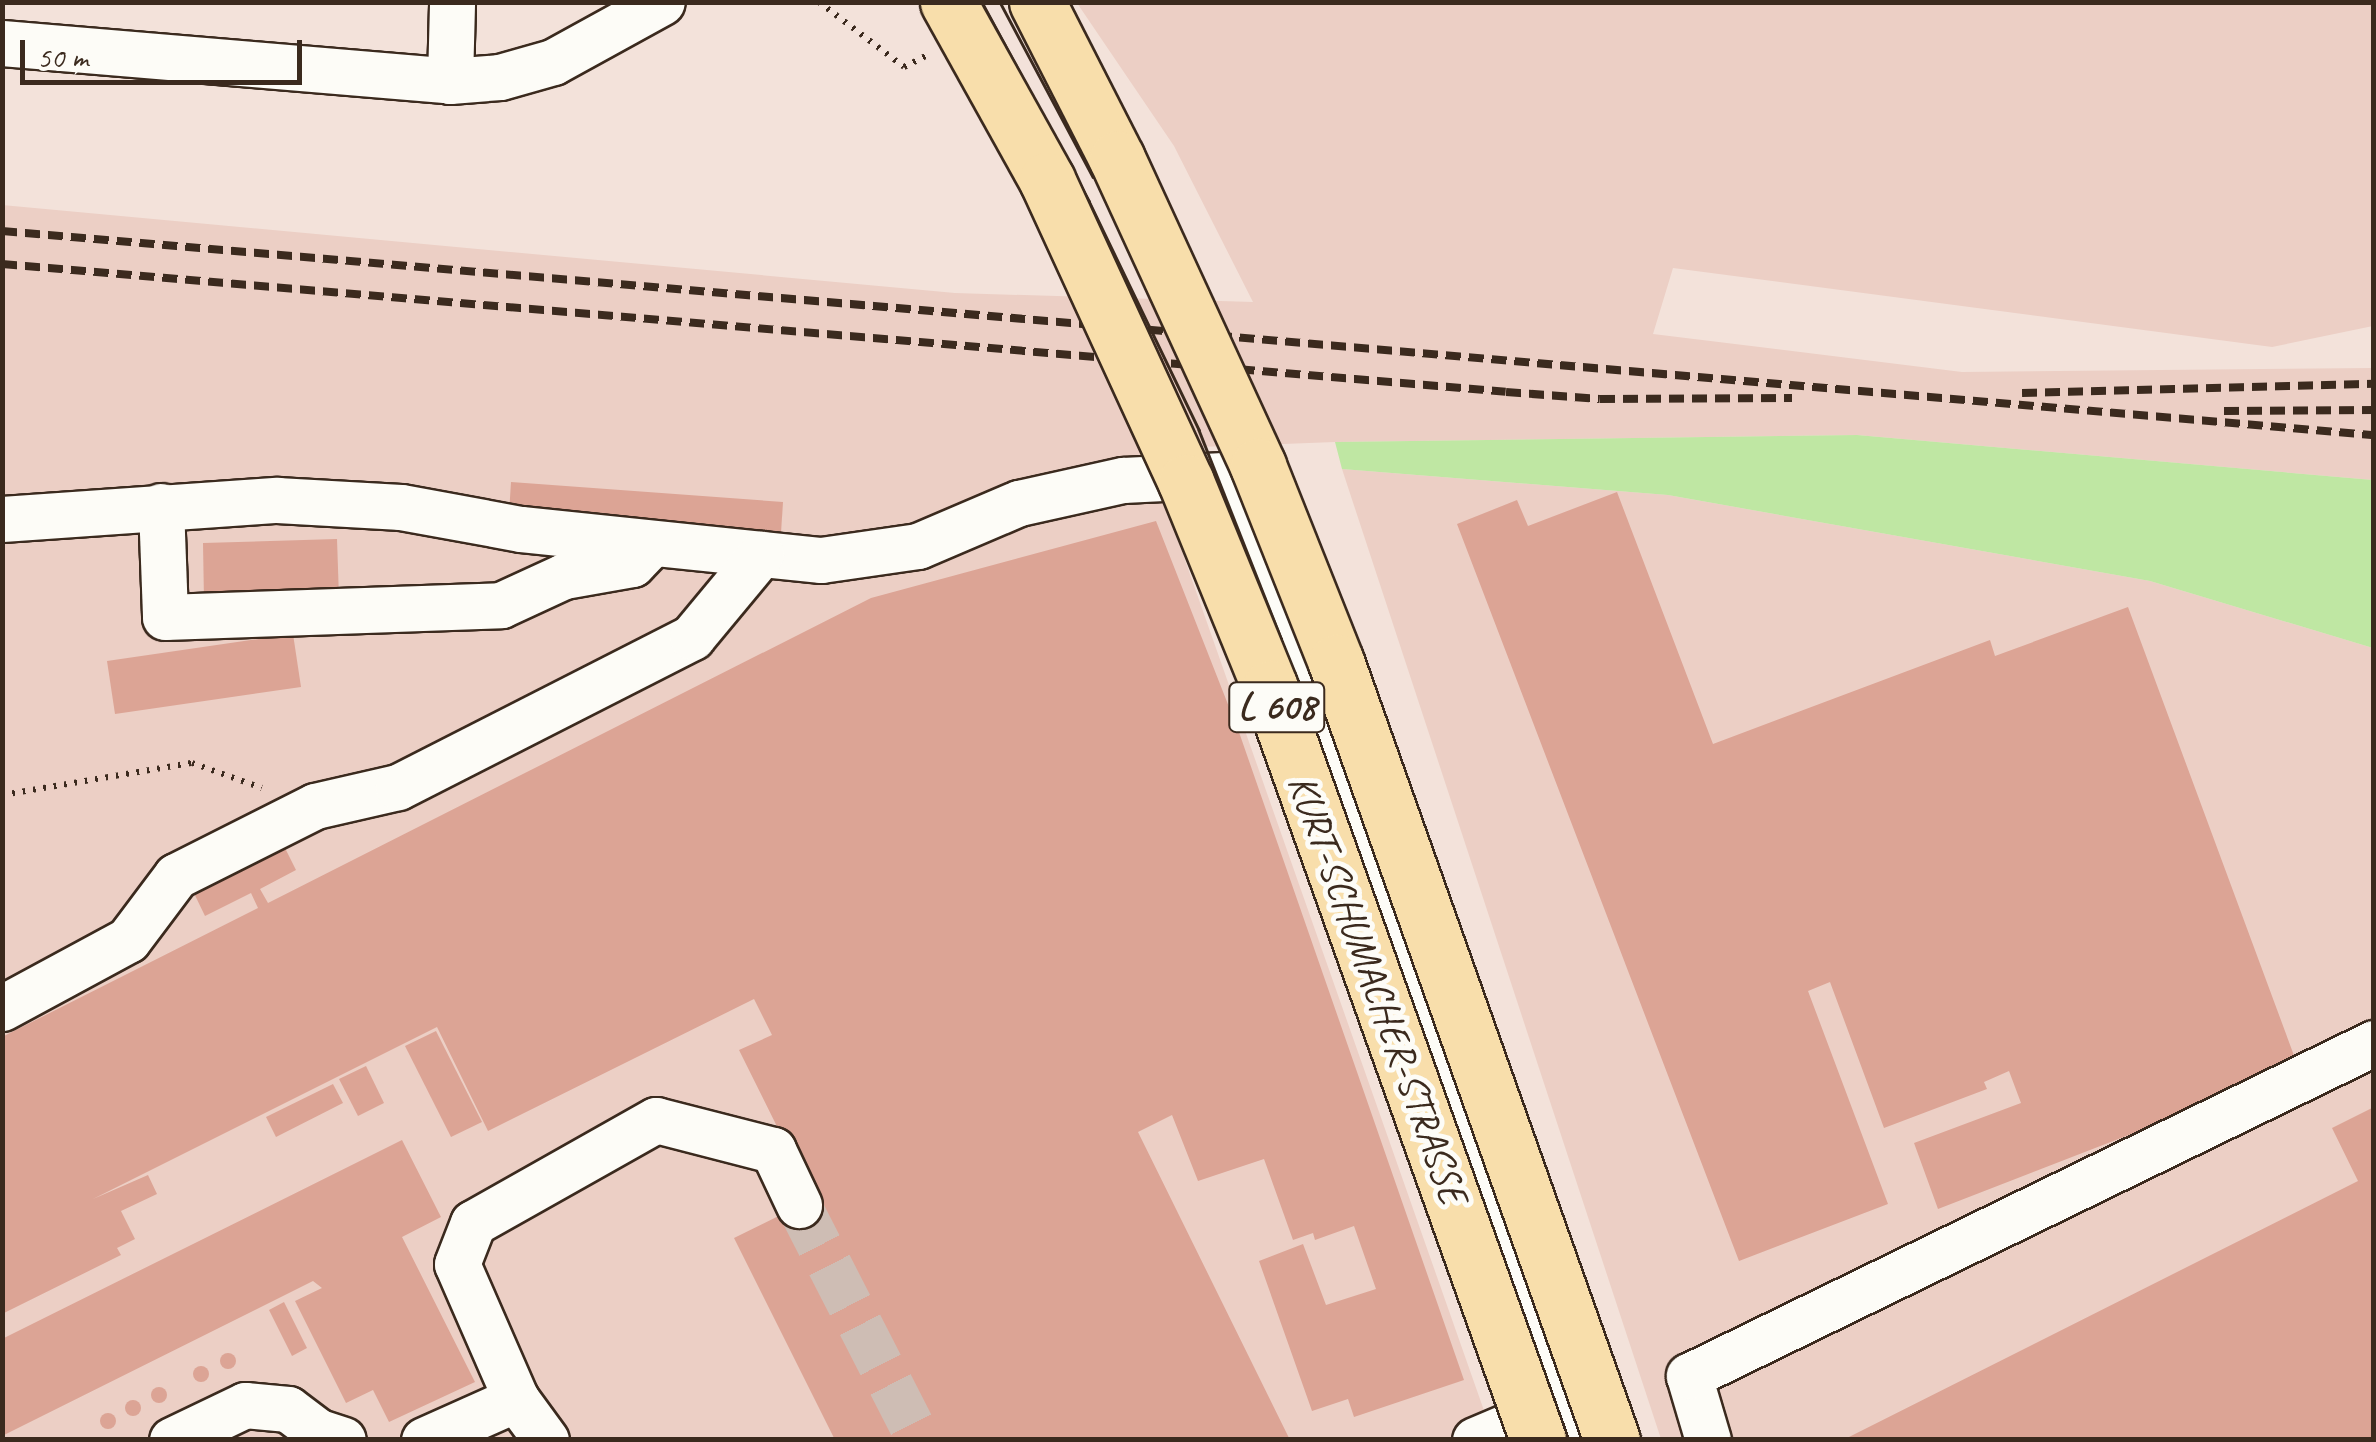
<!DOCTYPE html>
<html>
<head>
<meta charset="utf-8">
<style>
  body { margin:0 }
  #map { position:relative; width:2376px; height:1442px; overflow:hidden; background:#f3e2da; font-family:Caveat,sans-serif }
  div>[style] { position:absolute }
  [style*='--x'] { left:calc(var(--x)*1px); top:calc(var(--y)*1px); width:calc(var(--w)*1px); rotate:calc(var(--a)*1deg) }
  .built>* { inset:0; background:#eccfc5 }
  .green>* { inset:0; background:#bfe7a3 }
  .building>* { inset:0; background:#dca495 }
  .round { border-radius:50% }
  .minor-tunnel>* { height:45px; margin-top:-22.5px; transform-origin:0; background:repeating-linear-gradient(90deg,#cebdb4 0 45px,transparent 0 67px) }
  .path>* { height:6px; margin-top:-3px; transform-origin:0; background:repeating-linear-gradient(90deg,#3b2a1e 0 2.5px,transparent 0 10.5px) }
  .roads { filter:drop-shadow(2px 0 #3b2a1e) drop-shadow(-2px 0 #3b2a1e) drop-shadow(0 2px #3b2a1e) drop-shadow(0 -2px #3b2a1e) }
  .minor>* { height:45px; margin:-22.5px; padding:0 22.5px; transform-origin:22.5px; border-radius:22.5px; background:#fdfcf7 }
  .tram>* { height:2.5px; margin:-1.25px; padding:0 1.25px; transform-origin:1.25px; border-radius:1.25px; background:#3b2a1e }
  .rail>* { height:8px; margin-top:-4px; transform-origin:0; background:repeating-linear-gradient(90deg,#3b2a1e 0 15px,transparent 0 23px) }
  .bridges { filter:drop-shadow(2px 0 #3b2a1e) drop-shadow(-2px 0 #3b2a1e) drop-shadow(0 2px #3b2a1e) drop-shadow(0 -2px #3b2a1e) }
  .major-bridge>* { height:55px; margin:-27.5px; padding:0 27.5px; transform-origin:27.5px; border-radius:27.5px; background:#f8deab }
  span { translate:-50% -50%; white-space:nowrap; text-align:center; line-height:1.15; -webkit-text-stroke:10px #fdfcf7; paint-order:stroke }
  .shield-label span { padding:2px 8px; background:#fdfcf7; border:2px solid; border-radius:8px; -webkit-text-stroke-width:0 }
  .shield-label { font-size:38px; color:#3b2a1e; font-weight:700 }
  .street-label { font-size:40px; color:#3b2a1e }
  .frame { position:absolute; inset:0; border:5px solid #3b2a1e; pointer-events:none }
  .scale { position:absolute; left:20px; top:40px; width:282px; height:45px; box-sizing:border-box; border:5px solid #3b2a1e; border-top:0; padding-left:12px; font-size:30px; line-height:35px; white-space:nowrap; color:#3b2a1e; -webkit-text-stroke:8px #fdfcf7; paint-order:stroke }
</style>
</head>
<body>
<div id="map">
  <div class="built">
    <div style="clip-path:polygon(1077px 3px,2373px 3px,2373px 326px,2272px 347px,1673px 268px,1653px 334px,1962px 372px,2373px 368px,2373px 480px,1857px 435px,1335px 442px,1146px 449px,1494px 1439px,3px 1439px,2px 205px,955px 293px,1253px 302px,1174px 146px)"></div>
    <div style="clip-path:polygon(1342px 469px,1668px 495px,2150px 581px,2373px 648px,2373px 1439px,1661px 1439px)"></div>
  </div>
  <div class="green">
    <div style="clip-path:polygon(1857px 435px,2373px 480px,2373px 648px,2150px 581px,1668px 495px,1342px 469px,1335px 442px)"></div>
  </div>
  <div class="building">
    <div style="clip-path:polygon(511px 482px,783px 502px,781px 533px,509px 515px)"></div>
    <div style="clip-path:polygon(1617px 492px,1713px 744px,1990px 640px,1995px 656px,2128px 607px,2299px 1069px,1938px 1209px,1914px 1143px,2021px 1103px,2009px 1071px,1984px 1082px,1987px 1089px,1884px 1128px,1830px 982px,1808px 991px,1888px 1204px,1739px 1261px,1457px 524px,1517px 500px,1528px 526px)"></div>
    <div style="clip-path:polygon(1156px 521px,1240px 735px,1464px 1380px,1354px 1417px,1348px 1399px,1312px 1411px,1259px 1261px,1303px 1244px,1326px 1305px,1376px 1289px,1354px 1226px,1315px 1240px,1313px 1233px,1293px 1240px,1264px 1159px,1198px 1181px,1172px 1115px,1138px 1132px,1290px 1440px,835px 1440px,734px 1238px,813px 1199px,739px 1050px,772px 1035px,754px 999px,488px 1131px,437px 1027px,93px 1199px,148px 1175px,157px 1194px,121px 1211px,135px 1239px,117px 1248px,121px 1255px,2px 1314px,2px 1037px,258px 908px,251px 893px,205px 916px,190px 885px,281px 840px,296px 870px,260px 889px,268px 903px,871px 598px)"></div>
    <div style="clip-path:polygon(337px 539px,339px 598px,204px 601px,203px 543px)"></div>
    <div style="clip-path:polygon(293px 634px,301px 687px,115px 714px,107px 661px)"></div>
    <div style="clip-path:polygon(436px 1031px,482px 1122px,451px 1137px,405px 1046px)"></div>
    <div style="clip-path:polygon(366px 1066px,384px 1103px,358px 1116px,339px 1079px)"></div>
    <div style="clip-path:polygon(333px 1084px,343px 1103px,276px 1137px,266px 1117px)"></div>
    <div style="clip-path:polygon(2374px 1107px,2374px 1440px,1843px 1440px,2358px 1181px,2332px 1128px)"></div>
    <div style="clip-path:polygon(402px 1140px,441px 1217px,402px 1237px,475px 1382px,389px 1422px,373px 1390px,346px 1403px,295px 1301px,322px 1288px,313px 1281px,2px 1436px,2px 1339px)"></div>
    <div style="clip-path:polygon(284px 1302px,307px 1348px,292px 1356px,269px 1310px)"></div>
    <div class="round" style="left:220px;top:1353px;width:16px;height:16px"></div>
    <div class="round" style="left:193px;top:1366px;width:16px;height:16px"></div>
    <div class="round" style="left:151px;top:1387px;width:16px;height:16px"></div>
    <div class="round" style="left:125px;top:1400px;width:16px;height:16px"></div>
    <div class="round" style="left:100px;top:1413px;width:16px;height:16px"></div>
  </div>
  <div class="minor-tunnel">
    <div style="--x:799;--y:1205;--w:264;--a:62.9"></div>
  </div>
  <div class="path">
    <div style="--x:819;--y:2;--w:107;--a:37.4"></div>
    <div style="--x:904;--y:67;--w:27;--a:-27"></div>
    <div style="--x:2;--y:795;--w:193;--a:-9.6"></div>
    <div style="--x:192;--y:763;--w:74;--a:19.7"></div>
  </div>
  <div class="roads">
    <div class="minor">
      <div style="--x:2;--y:43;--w:450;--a:4.8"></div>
      <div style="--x:450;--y:81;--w:50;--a:-4.6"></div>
      <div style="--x:500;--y:77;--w:55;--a:-15.8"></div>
      <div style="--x:553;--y:62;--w:124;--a:-28.8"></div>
      <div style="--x:450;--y:81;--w:79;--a:-88.5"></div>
      <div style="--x:161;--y:506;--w:111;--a:87.9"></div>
      <div style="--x:165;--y:617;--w:336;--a:-2"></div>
      <div style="--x:501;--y:605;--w:69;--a:-24.7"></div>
      <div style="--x:564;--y:576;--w:69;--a:-10"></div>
      <div style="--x:632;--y:564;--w:28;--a:-46"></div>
      <div style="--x:2;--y:519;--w:276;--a:-4"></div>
      <div style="--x:277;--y:500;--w:124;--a:3.2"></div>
      <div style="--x:401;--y:507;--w:122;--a:10.4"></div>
      <div style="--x:521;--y:529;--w:302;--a:5.9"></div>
      <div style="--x:821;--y:560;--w:98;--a:-8.2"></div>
      <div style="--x:918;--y:546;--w:110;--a:-23.1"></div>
      <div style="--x:1019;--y:503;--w:107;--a:-12.5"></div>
      <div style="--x:1123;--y:480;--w:101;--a:-2.8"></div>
      <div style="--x:1224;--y:475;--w:217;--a:69"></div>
      <div style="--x:1302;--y:678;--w:809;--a:70.29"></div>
      <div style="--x:2;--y:1008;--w:143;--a:-28.4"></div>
      <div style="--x:128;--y:940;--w:80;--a:-53.1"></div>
      <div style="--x:176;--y:876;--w:156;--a:-26.7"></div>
      <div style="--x:315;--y:806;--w:85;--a:-12.9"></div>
      <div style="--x:398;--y:787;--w:330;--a:-27"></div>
      <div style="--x:692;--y:637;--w:108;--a:-50.3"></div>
      <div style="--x:172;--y:1440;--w:81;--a:-25.6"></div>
      <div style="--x:245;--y:1405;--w:43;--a:5.3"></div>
      <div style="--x:288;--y:1409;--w:39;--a:37"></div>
      <div style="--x:319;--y:1432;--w:25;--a:18"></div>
      <div style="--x:424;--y:1440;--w:101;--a:-24"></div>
      <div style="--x:546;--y:1440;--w:51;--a:-126.2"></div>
      <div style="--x:516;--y:1399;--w:147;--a:-113.6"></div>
      <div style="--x:457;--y:1264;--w:44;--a:-68.7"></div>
      <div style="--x:473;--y:1223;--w:210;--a:-29.4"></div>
      <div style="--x:656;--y:1120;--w:121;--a:14.4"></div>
      <div style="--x:773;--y:1150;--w:61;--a:64.7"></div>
      <div style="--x:1475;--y:1440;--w:92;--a:-23"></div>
      <div style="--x:1708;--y:1440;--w:67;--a:-106.5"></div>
      <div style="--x:1689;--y:1376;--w:762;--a:-25.93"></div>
    </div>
  </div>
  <div class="tram">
    <div style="--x:982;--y:2;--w:226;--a:61.7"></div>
    <div style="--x:1089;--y:201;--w:254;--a:64.3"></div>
    <div style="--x:1199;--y:430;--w:224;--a:68.5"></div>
    <div style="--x:1281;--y:638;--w:852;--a:70.25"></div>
    <div style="--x:1000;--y:2;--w:198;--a:62"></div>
  </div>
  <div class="rail">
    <div style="--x:2;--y:231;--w:2381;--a:4.92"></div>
    <div style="--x:2;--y:264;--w:1509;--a:4.86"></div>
    <div style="--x:1506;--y:392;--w:94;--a:4.3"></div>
    <div style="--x:1600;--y:399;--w:192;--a:-0.3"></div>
    <div style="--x:2022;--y:393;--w:352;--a:-1.5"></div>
    <div style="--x:2224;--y:411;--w:150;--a:-0.4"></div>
  </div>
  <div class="bridges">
    <div class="major-bridge">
      <div style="--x:948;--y:2;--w:204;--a:60.9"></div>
      <div style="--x:1047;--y:180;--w:332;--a:65.3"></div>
      <div style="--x:1186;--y:482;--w:222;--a:67.8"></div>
      <div style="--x:1270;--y:688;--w:798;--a:70.38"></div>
      <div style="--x:1037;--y:2;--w:176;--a:63"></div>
      <div style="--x:1117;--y:159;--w:338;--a:65.3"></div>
      <div style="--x:1258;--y:466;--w:211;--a:68.3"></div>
      <div style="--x:1336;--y:662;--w:826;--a:70.47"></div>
    </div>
  </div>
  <div class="shield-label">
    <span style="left:1277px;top:707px">L 608</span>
  </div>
  <div class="street-label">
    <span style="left:1378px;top:989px;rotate:70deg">KURT-SCHUMACHER-STRASSE</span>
  </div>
  <div class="frame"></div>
  <div class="scale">50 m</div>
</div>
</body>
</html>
